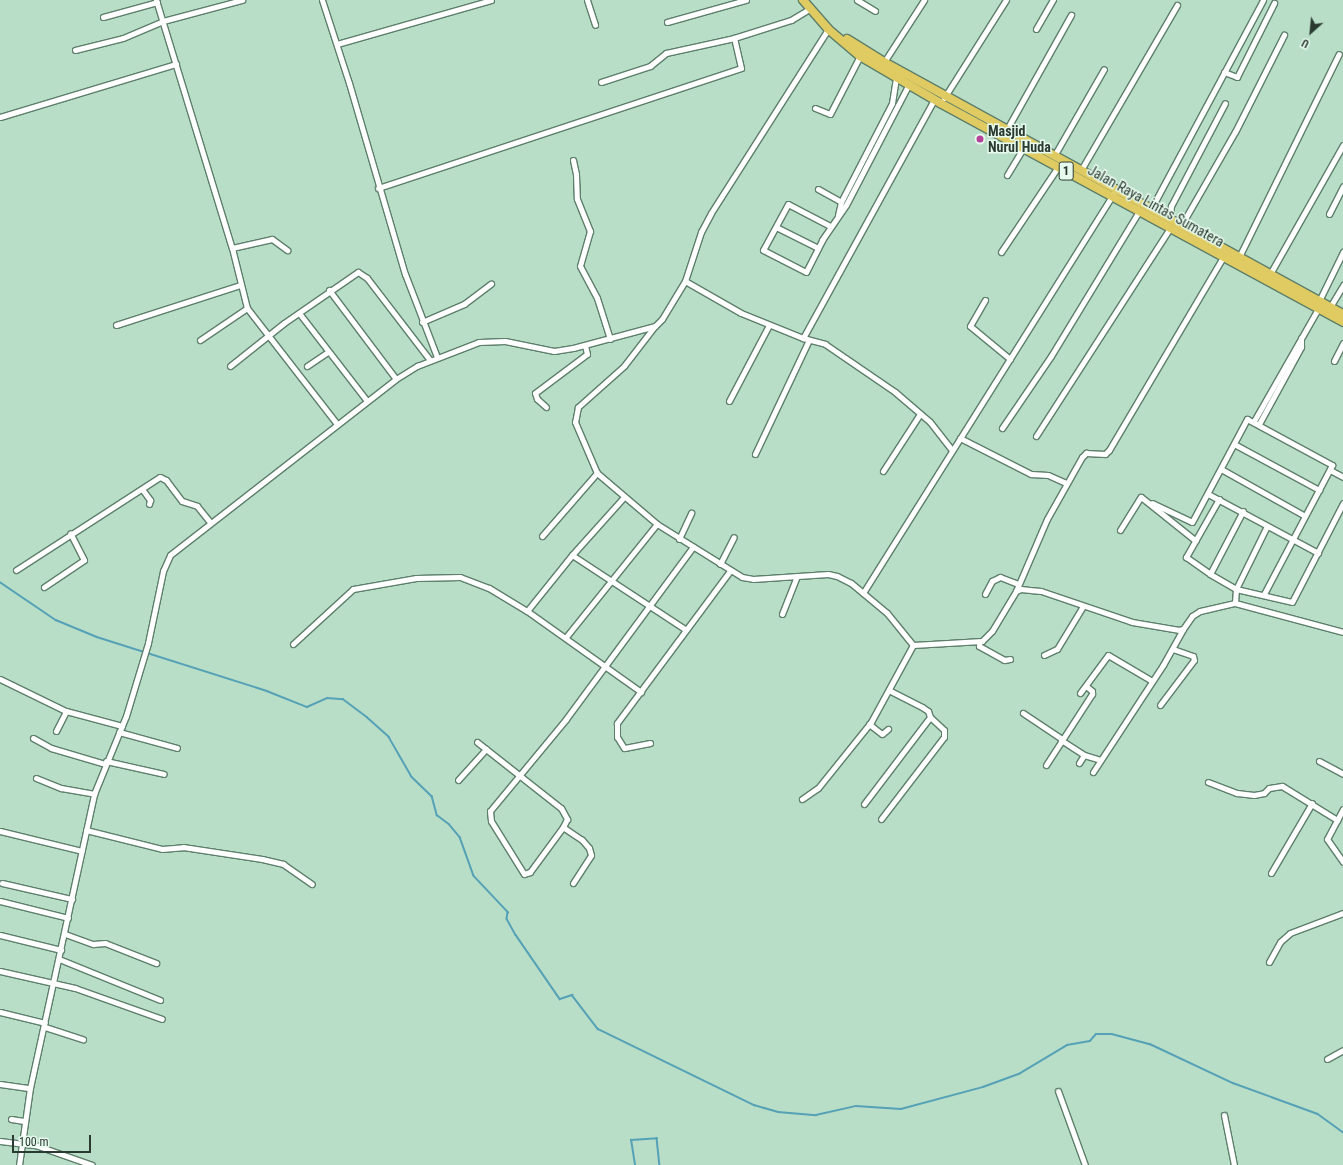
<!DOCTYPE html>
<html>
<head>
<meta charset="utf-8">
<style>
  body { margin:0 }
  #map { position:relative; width:1343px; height:1165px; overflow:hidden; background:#b9dec7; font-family:"Roboto Condensed",sans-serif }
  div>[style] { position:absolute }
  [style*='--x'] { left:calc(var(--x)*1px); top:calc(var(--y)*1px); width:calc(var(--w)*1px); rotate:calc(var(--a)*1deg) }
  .stream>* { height:1.5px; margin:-0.75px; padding:0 0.75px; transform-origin:0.75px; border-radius:0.75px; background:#55a1b6 }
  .roads { filter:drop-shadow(1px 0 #5d7f6b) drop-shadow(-1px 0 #5d7f6b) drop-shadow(0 1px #5d7f6b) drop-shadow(0 -1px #5d7f6b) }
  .minor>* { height:5px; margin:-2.5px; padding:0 2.5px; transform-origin:2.5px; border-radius:2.5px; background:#fff }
  .highway>* { height:8px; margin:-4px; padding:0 4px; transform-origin:4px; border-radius:4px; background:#e0cb62 }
  .dots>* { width:11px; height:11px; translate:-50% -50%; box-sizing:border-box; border:2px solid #e7faee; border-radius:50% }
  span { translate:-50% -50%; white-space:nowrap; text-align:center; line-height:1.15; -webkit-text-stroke:3px #e7faee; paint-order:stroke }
  .shield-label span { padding:1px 3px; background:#e7faee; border:1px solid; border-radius:3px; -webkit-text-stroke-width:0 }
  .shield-label { font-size:13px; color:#2b3a31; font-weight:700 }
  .poi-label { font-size:14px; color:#2b3a31; font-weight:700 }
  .left { translate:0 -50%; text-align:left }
  .street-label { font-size:14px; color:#2b3a31 }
  .north { position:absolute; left:1291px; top:12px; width:40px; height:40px; -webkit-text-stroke:3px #e7faee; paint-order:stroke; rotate:207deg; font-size:11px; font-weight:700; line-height:16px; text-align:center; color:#2b3a31 }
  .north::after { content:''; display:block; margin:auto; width:14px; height:18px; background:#2b3a31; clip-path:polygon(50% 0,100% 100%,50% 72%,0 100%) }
  .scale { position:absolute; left:12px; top:1135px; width:79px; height:18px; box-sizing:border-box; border:2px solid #2b3a31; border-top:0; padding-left:5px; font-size:12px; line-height:14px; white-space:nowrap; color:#2b3a31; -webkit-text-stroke:3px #e7faee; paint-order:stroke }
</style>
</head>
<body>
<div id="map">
  <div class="stream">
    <div style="--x:0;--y:582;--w:68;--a:34.2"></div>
    <div style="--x:56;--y:620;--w:44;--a:22.5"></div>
    <div style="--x:97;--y:637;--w:178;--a:17.6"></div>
    <div style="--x:267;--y:691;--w:43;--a:21.8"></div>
    <div style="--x:307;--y:707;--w:22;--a:-24"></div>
    <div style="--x:327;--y:698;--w:16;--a:4"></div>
    <div style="--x:343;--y:699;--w:30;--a:37"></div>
    <div style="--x:367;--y:717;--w:30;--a:42"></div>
    <div style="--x:389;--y:737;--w:46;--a:60.1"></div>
    <div style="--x:412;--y:777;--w:28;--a:44"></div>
    <div style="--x:432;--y:796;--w:20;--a:75"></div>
    <div style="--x:437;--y:815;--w:15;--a:37"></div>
    <div style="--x:449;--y:824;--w:17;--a:50"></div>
    <div style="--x:460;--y:837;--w:41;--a:70.3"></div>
    <div style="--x:474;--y:876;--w:50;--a:46.6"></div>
    <div style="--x:508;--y:912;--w:7;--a:98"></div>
    <div style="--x:507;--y:919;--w:18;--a:61"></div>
    <div style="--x:516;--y:935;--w:78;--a:55.5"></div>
    <div style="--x:560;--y:999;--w:13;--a:-18"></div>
    <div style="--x:572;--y:995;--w:43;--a:52.6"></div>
    <div style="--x:598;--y:1029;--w:174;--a:26"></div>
    <div style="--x:754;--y:1105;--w:25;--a:16"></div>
    <div style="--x:778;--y:1112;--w:38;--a:5"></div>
    <div style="--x:816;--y:1115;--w:41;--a:-12.7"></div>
    <div style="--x:856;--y:1106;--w:45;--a:3.8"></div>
    <div style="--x:901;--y:1109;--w:85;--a:-15"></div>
    <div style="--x:983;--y:1087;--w:38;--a:-20"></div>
    <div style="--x:1019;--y:1074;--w:56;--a:-31.1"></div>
    <div style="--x:1067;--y:1045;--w:23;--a:-10"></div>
    <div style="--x:1090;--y:1041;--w:9;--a:-49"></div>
    <div style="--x:1096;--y:1034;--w:16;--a:0"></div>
    <div style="--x:1112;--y:1034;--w:39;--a:15"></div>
    <div style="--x:1150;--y:1044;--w:92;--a:25.2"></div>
    <div style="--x:1233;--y:1083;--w:90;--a:20"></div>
    <div style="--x:1318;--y:1114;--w:31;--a:36"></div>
    <div style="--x:635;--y:1165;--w:25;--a:-99"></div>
    <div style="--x:631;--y:1140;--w:26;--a:-4"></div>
    <div style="--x:657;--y:1138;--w:27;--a:84"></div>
  </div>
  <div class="roads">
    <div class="minor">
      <div style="--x:156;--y:0;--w:259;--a:73"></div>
      <div style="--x:232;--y:248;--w:62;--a:76"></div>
      <div style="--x:247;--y:308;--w:147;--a:52.2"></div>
      <div style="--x:322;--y:0;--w:87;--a:72"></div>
      <div style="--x:349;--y:83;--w:199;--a:73.7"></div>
      <div style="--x:405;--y:274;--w:89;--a:68.9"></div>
      <div style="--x:587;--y:0;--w:26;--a:72"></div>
      <div style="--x:857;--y:0;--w:21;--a:31"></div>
      <div style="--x:103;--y:17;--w:56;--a:-15.5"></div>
      <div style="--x:667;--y:22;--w:82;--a:-15.6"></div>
      <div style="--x:1036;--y:29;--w:34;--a:-60"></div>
      <div style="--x:337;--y:44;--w:160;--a:-15.9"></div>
      <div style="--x:75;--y:50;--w:49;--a:-14"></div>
      <div style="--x:123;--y:38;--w:43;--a:-23"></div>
      <div style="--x:163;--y:21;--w:82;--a:-14.9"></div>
      <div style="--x:884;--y:62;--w:74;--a:-57.2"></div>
      <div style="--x:1224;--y:72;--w:14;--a:21"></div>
      <div style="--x:1237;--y:77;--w:83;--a:-63.4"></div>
      <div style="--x:601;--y:82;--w:52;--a:-18.1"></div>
      <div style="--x:650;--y:66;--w:21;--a:-39"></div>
      <div style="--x:666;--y:53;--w:70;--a:-12.4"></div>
      <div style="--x:944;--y:98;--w:116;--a:-57.7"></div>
      <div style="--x:815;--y:108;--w:16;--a:22"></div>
      <div style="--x:830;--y:114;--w:65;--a:-62.7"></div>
      <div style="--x:0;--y:117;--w:184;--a:-16.8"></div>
      <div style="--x:1007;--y:129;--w:131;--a:-60.7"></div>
      <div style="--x:1054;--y:156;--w:100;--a:-60.1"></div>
      <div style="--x:573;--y:160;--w:14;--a:78"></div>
      <div style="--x:576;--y:174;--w:25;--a:88"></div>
      <div style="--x:577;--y:199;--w:35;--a:68"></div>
      <div style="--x:590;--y:231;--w:36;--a:106"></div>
      <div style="--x:580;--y:266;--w:36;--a:62"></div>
      <div style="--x:597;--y:298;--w:43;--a:72.4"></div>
      <div style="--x:1081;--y:170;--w:191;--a:-59.8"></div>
      <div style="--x:1007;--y:175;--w:31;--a:-59"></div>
      <div style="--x:378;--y:188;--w:382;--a:-18.3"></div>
      <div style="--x:741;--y:68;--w:31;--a:-103"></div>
      <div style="--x:734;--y:38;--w:60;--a:-17.5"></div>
      <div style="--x:791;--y:20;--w:21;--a:-31"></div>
      <div style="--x:818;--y:189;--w:26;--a:29"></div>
      <div style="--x:1151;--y:209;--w:237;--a:-61.8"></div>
      <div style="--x:1329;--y:214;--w:31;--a:-63"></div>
      <div style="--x:838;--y:215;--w:13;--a:-77"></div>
      <div style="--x:841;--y:202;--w:111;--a:-62.7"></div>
      <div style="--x:892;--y:103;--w:26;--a:-81"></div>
      <div style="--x:1170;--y:219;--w:13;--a:-86"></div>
      <div style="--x:1171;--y:206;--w:116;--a:-62.3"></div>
      <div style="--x:1182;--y:224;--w:106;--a:-60.1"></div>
      <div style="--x:1235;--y:132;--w:109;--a:-63.2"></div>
      <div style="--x:830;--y:226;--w:47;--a:-152.4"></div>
      <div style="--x:788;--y:204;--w:52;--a:118.5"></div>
      <div style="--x:763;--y:250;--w:48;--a:27.1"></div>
      <div style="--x:806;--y:272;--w:36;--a:-63"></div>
      <div style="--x:822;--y:240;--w:42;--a:-55.6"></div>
      <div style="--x:846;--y:205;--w:136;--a:-62.5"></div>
      <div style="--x:776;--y:227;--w:47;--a:26.6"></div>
      <div style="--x:232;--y:248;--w:41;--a:-12.7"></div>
      <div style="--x:272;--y:239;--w:19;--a:36"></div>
      <div style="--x:1001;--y:252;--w:102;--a:-56.2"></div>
      <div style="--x:1239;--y:257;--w:226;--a:-63.8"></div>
      <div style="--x:1270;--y:274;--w:148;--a:-60.5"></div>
      <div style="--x:685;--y:281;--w:64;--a:29.7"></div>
      <div style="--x:741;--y:313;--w:67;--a:22"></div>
      <div style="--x:803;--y:338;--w:23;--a:15"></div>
      <div style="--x:825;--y:344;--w:85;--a:34.4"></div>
      <div style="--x:895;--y:392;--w:46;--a:40.6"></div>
      <div style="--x:930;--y:422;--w:36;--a:52"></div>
      <div style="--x:329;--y:290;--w:111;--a:53"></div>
      <div style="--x:985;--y:300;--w:30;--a:120"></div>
      <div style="--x:970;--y:326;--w:52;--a:39.5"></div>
      <div style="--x:1319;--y:301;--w:55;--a:-63.9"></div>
      <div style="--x:1330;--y:307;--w:26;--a:-59"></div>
      <div style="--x:299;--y:313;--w:111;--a:52.3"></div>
      <div style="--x:422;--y:322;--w:46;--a:-23.2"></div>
      <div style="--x:464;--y:304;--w:34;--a:-37"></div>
      <div style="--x:116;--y:325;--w:130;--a:-17.9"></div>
      <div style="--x:654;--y:327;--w:49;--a:127.6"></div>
      <div style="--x:624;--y:366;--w:62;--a:138.3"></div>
      <div style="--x:578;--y:407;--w:15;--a:101"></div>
      <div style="--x:575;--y:422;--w:56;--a:66.7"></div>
      <div style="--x:597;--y:473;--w:79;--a:40.4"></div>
      <div style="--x:657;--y:524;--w:100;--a:31.9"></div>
      <div style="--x:742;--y:577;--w:11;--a:10"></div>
      <div style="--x:753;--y:579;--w:75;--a:-3.8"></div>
      <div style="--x:828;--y:574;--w:9;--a:13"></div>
      <div style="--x:837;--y:576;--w:16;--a:27"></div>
      <div style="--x:851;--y:583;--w:47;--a:39.8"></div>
      <div style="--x:887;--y:613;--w:41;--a:50.9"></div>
      <div style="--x:913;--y:645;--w:69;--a:-3.3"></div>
      <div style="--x:982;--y:641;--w:14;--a:-45"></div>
      <div style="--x:992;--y:631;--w:47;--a:-59"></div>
      <div style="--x:1016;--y:591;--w:5;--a:-22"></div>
      <div style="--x:1021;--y:589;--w:20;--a:6"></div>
      <div style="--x:1041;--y:591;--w:96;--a:18.8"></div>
      <div style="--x:1132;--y:622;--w:48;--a:9.7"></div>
      <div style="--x:1179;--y:630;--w:4;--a:-14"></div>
      <div style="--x:1183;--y:629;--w:16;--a:-55"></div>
      <div style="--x:1192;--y:616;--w:9;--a:-32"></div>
      <div style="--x:1200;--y:611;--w:36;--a:-13"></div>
      <div style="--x:1235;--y:603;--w:112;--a:15"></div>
      <div style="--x:803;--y:338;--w:272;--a:-61.2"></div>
      <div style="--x:200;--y:340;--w:57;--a:-34.2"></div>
      <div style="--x:1334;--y:361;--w:20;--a:-63"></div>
      <div style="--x:230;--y:366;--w:69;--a:-38.5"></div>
      <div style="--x:284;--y:323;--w:90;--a:-34.6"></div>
      <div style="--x:358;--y:272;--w:11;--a:34"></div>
      <div style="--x:367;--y:278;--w:103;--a:52.5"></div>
      <div style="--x:307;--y:366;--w:25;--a:-34"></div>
      <div style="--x:729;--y:401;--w:86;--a:-62.2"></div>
      <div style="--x:546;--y:407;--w:12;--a:-138"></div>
      <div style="--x:537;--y:399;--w:6;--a:-108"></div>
      <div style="--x:535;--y:393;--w:65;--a:-36.9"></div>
      <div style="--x:587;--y:354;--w:9;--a:-103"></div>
      <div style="--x:1254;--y:421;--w:129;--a:-60.3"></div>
      <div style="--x:1259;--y:424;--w:88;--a:-61.4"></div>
      <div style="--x:1301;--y:347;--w:9;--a:-90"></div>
      <div style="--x:1002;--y:428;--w:87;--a:-55.8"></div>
      <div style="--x:1051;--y:356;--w:170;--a:-58.7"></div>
      <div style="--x:1036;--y:436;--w:247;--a:-57.2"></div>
      <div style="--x:960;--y:438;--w:80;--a:26.9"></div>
      <div style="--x:1031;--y:474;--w:17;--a:3"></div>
      <div style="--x:1048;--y:475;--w:20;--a:24"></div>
      <div style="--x:1234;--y:444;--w:97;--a:28.4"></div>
      <div style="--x:755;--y:454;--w:126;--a:-64.7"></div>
      <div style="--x:1221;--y:469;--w:96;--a:29.2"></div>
      <div style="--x:1330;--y:470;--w:15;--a:28"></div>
      <div style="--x:883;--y:471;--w:68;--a:-57"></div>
      <div style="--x:142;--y:489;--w:14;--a:54"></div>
      <div style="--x:150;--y:500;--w:4;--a:104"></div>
      <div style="--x:1208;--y:494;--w:125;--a:28.2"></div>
      <div style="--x:1219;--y:499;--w:67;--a:119.6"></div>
      <div style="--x:1186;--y:557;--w:29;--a:35"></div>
      <div style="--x:1210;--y:574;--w:30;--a:30"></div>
      <div style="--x:1236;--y:589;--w:57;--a:13.1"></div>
      <div style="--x:1292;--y:602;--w:111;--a:-62.7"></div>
      <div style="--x:1152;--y:503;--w:44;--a:25.4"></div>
      <div style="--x:1192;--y:522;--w:117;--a:-61.9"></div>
      <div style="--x:1247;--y:419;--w:97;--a:28.4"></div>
      <div style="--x:1332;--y:465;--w:146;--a:117.8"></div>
      <div style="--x:1120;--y:530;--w:39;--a:-58"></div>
      <div style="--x:1141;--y:497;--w:70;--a:38.7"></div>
      <div style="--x:542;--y:536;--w:84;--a:-48.9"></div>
      <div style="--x:679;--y:539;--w:29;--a:-65"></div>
      <div style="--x:572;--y:555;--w:136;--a:33.3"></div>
      <div style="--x:720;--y:564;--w:30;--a:-63"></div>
      <div style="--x:16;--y:570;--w:171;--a:-32.9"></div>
      <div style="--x:160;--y:477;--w:7;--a:27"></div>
      <div style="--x:166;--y:480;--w:26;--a:53"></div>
      <div style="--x:182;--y:501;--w:16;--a:18"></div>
      <div style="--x:197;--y:506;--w:21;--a:51"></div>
      <div style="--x:1210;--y:574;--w:71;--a:-62.4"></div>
      <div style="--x:44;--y:587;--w:48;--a:-34"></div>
      <div style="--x:84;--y:560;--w:30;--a:-117"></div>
      <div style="--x:1016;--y:591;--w:78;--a:-66.7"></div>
      <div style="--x:1047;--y:519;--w:71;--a:-60.6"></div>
      <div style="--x:1082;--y:457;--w:6;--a:-45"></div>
      <div style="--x:1086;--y:453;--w:19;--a:3"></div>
      <div style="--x:1105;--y:454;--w:6;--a:-45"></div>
      <div style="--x:1109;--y:450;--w:224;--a:-59.4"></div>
      <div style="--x:863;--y:593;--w:471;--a:-57.9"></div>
      <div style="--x:985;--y:594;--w:15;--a:-62"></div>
      <div style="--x:992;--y:581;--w:9;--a:-27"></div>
      <div style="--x:1000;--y:577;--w:19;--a:21"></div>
      <div style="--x:1235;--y:603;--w:14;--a:-86"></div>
      <div style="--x:1236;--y:589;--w:70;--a:-63.8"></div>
      <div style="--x:527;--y:611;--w:72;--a:-51.2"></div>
      <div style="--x:572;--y:555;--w:78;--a:-48.1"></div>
      <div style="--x:782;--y:614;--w:41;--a:-68.5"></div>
      <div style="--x:566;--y:637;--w:145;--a:-51.2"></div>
      <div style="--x:979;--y:642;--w:4;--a:90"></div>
      <div style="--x:979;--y:646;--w:29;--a:29"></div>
      <div style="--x:1004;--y:660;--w:6;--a:-9"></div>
      <div style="--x:293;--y:644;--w:81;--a:-42.5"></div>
      <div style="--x:353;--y:589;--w:64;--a:-9.9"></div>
      <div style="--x:416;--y:578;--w:44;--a:-1.3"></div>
      <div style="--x:460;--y:577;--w:31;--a:21"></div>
      <div style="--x:489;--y:588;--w:44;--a:31.2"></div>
      <div style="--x:527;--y:611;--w:140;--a:35.4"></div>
      <div style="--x:1044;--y:655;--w:14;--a:-25"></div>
      <div style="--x:1057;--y:649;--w:50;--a:-58.8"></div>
      <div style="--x:0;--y:679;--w:73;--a:25.9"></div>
      <div style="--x:66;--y:711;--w:58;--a:15"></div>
      <div style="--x:1080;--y:693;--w:47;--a:-53.6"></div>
      <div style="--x:1108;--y:655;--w:51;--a:30.6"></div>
      <div style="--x:1160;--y:705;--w:56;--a:-52.9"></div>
      <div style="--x:1194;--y:660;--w:4;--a:-104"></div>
      <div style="--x:1193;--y:656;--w:21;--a:-161"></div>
      <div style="--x:1023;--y:713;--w:47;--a:33.7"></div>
      <div style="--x:869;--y:724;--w:16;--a:38"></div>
      <div style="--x:882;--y:734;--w:8;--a:-40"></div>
      <div style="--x:56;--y:731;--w:22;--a:-63"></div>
      <div style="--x:119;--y:732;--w:60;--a:15.4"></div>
      <div style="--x:33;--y:738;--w:21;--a:29"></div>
      <div style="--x:51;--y:748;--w:56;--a:16.5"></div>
      <div style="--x:1061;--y:740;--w:27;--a:33"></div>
      <div style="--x:1084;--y:755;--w:17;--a:17"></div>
      <div style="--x:477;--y:742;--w:107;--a:38.2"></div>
      <div style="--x:561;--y:808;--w:13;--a:61"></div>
      <div style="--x:567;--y:819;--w:9;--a:117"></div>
      <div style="--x:650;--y:743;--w:26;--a:169"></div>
      <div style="--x:624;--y:748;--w:13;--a:-122"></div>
      <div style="--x:617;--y:737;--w:14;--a:-90"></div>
      <div style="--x:617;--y:723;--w:189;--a:-53.4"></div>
      <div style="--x:106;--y:761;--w:59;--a:12.6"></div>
      <div style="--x:1319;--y:761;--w:27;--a:28"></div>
      <div style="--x:1079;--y:763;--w:9;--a:-58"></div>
      <div style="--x:1046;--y:765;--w:85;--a:-57.1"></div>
      <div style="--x:1092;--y:694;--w:3;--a:-90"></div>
      <div style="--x:1092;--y:691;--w:8;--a:-140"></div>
      <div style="--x:1093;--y:772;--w:128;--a:-56.8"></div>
      <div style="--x:1163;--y:665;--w:41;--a:-60.9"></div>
      <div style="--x:36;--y:778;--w:27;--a:22"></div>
      <div style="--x:61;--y:788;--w:34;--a:10"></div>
      <div style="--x:458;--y:780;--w:42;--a:-47.9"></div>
      <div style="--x:1208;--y:782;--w:31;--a:21"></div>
      <div style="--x:1237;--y:793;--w:17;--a:7"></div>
      <div style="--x:1254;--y:795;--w:10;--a:-11"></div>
      <div style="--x:1264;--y:793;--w:7;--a:-45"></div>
      <div style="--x:1269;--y:788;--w:13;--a:-9"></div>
      <div style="--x:1282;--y:786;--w:65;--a:31.7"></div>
      <div style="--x:802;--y:799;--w:19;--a:-35"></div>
      <div style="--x:818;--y:788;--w:85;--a:-51.2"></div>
      <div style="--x:871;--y:722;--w:88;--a:-61.4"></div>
      <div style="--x:864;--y:804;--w:109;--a:-52.8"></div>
      <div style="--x:930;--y:717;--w:6;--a:-108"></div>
      <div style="--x:928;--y:711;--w:7;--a:-146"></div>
      <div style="--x:922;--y:707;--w:37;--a:-153"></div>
      <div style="--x:1343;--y:809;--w:34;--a:118"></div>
      <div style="--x:1327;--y:839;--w:28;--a:55"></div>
      <div style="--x:881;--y:819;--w:103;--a:-52.5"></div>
      <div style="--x:944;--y:737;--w:7;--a:-90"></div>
      <div style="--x:944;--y:730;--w:19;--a:-137"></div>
      <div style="--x:86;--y:830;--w:78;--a:14"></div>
      <div style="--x:162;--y:849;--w:21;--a:-5"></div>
      <div style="--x:183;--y:847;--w:80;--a:8.6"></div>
      <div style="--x:262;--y:859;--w:22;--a:13"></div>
      <div style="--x:283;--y:864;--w:35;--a:35"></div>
      <div style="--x:0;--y:831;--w:84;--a:13.7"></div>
      <div style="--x:1271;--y:873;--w:81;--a:-59.6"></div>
      <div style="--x:2;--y:883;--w:72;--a:12.9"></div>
      <div style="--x:573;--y:883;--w:33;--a:-57"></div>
      <div style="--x:591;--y:855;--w:7;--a:-106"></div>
      <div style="--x:589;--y:848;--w:11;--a:-131"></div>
      <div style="--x:582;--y:840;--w:23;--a:-146"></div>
      <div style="--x:563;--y:827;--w:56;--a:126.3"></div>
      <div style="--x:530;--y:872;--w:6;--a:162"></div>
      <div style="--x:524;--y:874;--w:62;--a:-121.9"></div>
      <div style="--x:491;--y:821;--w:10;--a:-96"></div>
      <div style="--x:490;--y:811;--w:119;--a:-50.4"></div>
      <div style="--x:566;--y:719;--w:214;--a:-53.6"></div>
      <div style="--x:0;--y:901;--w:70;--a:14"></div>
      <div style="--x:65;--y:934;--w:30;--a:20"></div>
      <div style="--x:93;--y:944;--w:12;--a:-5"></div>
      <div style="--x:105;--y:943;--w:55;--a:21.4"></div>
      <div style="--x:0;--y:935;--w:63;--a:13.8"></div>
      <div style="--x:59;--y:959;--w:109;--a:22.1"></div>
      <div style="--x:1269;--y:962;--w:23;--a:-61"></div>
      <div style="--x:1280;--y:942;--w:13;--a:-42"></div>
      <div style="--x:1290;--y:933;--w:57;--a:-20.7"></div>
      <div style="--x:0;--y:971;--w:77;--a:12.8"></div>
      <div style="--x:75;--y:988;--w:92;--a:19.6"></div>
      <div style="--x:0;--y:1012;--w:46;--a:13.7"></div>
      <div style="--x:45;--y:1027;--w:40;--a:18"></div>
      <div style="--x:1327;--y:1059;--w:18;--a:-29"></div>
      <div style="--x:0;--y:1084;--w:30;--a:8"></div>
      <div style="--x:1058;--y:1091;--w:79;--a:70"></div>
      <div style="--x:1224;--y:1115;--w:51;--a:78.7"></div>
      <div style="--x:11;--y:1119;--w:13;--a:9"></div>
      <div style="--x:0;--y:1141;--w:38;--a:7"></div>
      <div style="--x:38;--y:1146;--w:57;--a:19.4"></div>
      <div style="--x:19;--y:1165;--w:78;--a:-81.9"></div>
      <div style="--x:30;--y:1088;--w:301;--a:-77.7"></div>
      <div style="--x:94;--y:794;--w:84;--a:-67.7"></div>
      <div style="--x:126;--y:716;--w:76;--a:-73.2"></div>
      <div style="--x:148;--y:643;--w:74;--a:-78.2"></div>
      <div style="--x:163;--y:571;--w:17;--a:-66"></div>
      <div style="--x:170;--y:555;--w:286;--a:-37.9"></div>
      <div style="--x:396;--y:379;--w:25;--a:-32"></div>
      <div style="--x:417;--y:366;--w:66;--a:-21.2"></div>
      <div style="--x:479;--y:342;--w:26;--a:-2"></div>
      <div style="--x:505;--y:341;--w:50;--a:11.5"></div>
      <div style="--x:554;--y:351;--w:19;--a:-9"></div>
      <div style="--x:573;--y:348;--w:85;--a:-15"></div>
      <div style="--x:655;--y:326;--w:10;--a:-45"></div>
      <div style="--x:662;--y:319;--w:44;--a:-58.8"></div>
      <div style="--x:685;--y:281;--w:52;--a:-71.9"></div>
      <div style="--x:701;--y:232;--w:21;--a:-62"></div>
      <div style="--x:711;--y:213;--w:218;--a:-57.5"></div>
    </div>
    <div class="highway">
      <div style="--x:803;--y:0;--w:38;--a:49"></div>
      <div style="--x:828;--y:29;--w:42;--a:40.2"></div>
      <div style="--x:860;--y:56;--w:93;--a:30.4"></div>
      <div style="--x:940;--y:103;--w:459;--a:28.5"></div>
      <div style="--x:847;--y:39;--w:44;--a:31.9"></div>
      <div style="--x:884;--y:62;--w:524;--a:28.77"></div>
    </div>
  </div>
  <div class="dots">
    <div style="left:980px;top:139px;background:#b6429b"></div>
  </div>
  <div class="shield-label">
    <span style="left:1066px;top:171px">1</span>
  </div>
  <div class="poi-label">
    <span class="left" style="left:988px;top:139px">Masjid<br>Nurul Huda</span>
  </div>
  <div class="street-label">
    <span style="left:1156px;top:206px;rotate:29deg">Jalan Raya Lintas Sumatera</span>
  </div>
  <div class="north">U</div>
  <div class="scale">100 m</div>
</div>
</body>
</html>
